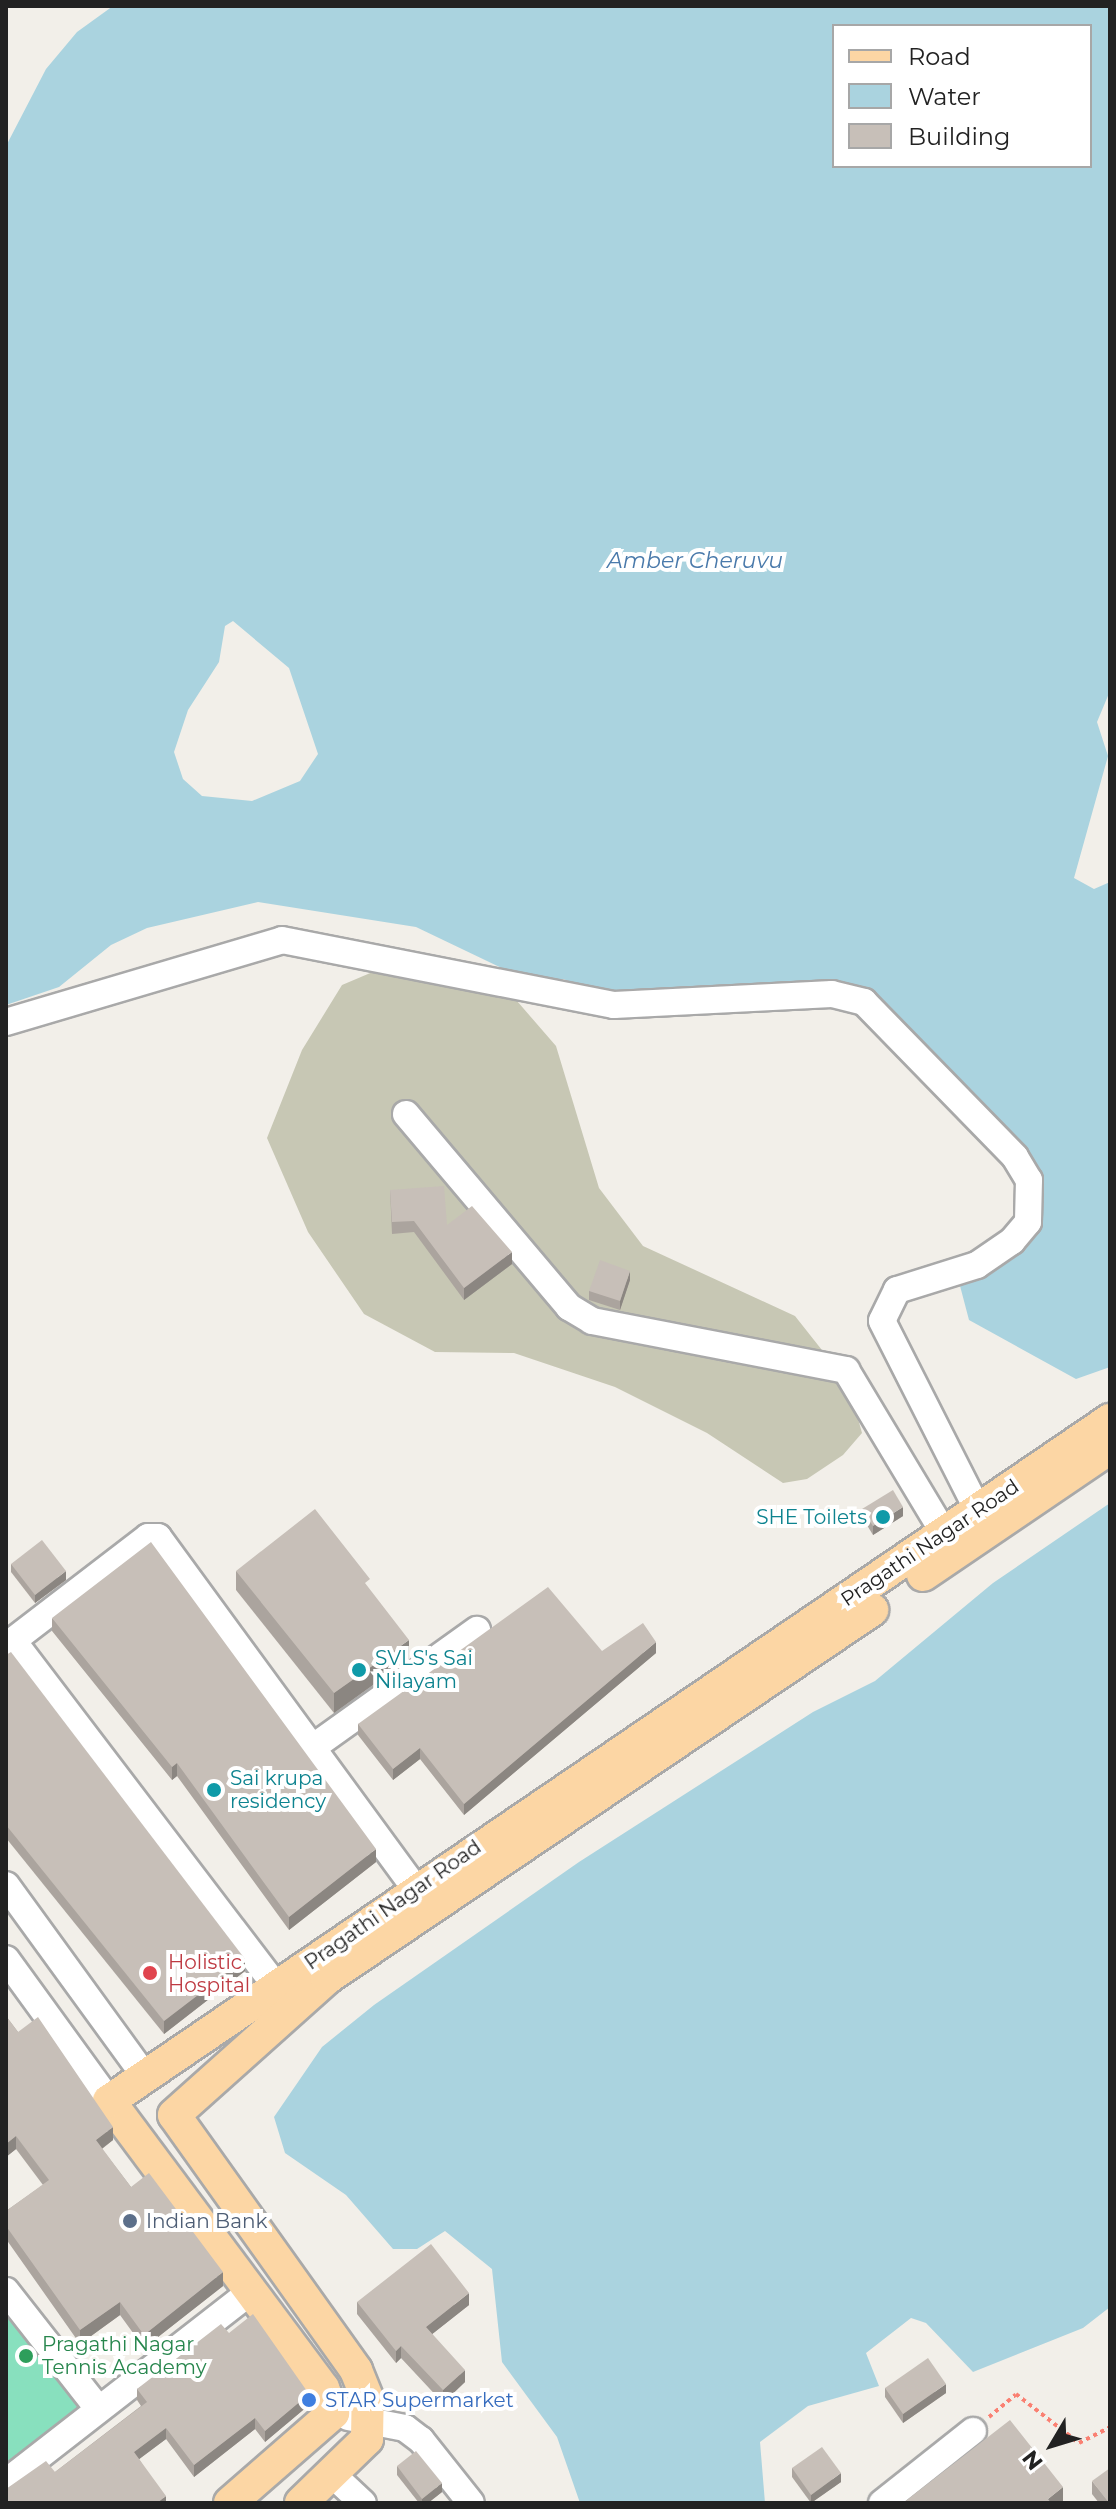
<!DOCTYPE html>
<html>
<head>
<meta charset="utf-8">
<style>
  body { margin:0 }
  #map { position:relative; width:1116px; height:2509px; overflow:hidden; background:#f2efe9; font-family:Montserrat,sans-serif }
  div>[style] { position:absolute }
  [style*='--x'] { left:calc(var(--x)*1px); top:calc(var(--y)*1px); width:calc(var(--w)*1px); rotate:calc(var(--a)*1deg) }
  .construction>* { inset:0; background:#c7c7b4 }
  .pitch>* { inset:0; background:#88e0be }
  .water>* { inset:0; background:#aad3df }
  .path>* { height:4px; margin-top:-2px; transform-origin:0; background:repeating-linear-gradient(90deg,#fa8072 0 4px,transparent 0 8px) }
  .roads { filter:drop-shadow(2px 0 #a9a9a9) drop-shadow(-2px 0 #a9a9a9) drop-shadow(0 2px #a9a9a9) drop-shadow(0 -2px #a9a9a9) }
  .minor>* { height:26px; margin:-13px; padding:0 13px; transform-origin:13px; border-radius:13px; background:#fff }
  .major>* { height:32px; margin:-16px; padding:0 16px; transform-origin:16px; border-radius:16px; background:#fcd6a4 }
  .wall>* { inset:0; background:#aba49e }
  .shaded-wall>* { inset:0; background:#8b8681 }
  .building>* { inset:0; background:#c7bfb8 }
  .dots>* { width:22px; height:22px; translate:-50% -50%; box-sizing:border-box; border:4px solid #fff; border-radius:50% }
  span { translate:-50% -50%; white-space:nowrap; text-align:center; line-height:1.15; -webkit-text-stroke:8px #fff; paint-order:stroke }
  .culture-label { font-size:20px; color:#0d838f }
  .right { translate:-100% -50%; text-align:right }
  .left { translate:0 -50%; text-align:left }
  .street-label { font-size:20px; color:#222 }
  .health-label { font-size:20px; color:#be3a42 }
  .service-label { font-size:20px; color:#4e5e75 }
  .leisure-label { font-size:20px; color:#27864d }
  .shop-label { font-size:20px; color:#366cbe }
  .water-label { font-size:22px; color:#4a7aab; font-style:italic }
  .frame { position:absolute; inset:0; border:8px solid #222; pointer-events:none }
  .legend { position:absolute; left:832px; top:24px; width:260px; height:144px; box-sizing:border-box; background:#fff; border:2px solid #a7a7a7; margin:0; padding:10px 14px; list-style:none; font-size:24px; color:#222 }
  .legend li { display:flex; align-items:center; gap:16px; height:40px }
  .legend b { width:40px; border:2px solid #a7a7a7 }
  .north { position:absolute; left:1012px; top:2405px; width:80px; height:80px; -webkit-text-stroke:6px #fff; paint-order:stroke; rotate:232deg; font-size:22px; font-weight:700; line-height:32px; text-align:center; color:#222 }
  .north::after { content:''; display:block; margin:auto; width:28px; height:36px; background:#222; clip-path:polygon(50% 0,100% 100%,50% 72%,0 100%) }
</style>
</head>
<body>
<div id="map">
  <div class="construction">
    <div style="clip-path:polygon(401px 960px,517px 1001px,556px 1046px,599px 1188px,643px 1246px,795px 1316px,848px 1383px,862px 1433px,843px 1455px,807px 1479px,783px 1483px,707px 1433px,615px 1387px,514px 1353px,435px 1352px,364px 1314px,308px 1232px,267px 1138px,302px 1050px,342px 985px)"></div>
  </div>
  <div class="pitch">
    <div style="clip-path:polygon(6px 2305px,85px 2407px,6px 2468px)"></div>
  </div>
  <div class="water">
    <div style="clip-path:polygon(evenodd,113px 6px,1110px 6px,1110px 691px,1097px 722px,1108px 756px,1074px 878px,1094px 889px,1110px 882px,1110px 1367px,1076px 1379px,969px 1320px,959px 1282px,993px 1264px,1036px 1177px,891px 1010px,842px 987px,710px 996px,682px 988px,617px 998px,563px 979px,531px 982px,416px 927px,258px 902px,147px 928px,111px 945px,59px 987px,6px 1005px,6px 146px,46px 69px,77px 32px,113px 6px,834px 26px,1090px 26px,1090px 166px,834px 166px,834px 26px,113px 6px,233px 621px,289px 668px,318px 754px,300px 781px,252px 801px,202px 796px,183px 779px,174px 752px,188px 710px,219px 662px,225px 626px,233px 621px)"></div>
    <div style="clip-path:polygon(1110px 1503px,1110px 2307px,1083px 2328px,973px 2372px,926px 2323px,911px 2318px,866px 2353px,879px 2386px,808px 2406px,760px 2442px,765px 2503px,580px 2503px,557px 2437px,502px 2362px,492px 2269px,445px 2231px,417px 2249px,393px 2249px,346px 2195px,285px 2153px,274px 2117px,322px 2047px,374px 2005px,579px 1862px,813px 1712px,875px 1681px,993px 1583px)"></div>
  </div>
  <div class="path">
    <div style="--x:989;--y:2417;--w:35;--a:-40"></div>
    <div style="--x:1016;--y:2394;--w:80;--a:37.9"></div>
    <div style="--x:1079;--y:2443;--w:35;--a:-27"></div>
  </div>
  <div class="roads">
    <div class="minor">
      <div style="--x:6;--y:1022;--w:288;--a:-16.5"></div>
      <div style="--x:282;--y:940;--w:338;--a:11.1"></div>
      <div style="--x:614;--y:1005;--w:218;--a:-2.9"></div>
      <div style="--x:832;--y:994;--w:33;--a:14"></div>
      <div style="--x:864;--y:1002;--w:216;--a:45.7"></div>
      <div style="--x:1015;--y:1157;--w:27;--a:59"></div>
      <div style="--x:1029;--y:1180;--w:42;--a:91.4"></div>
      <div style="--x:1028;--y:1222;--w:25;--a:130"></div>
      <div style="--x:1012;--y:1241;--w:42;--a:145.6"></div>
      <div style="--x:977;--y:1265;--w:84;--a:162.6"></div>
      <div style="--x:897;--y:1290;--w:34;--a:116"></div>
      <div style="--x:882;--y:1321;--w:212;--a:63.1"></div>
      <div style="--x:406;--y:1114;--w:253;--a:49.8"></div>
      <div style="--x:569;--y:1307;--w:27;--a:31"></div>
      <div style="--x:592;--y:1321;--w:259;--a:10.9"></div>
      <div style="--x:846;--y:1370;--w:190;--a:59"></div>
      <div style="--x:13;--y:1641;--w:434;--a:52.7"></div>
      <div style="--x:6;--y:1646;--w:179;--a:-37.5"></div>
      <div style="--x:148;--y:1537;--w:10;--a:0"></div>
      <div style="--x:158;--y:1537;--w:435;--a:53.8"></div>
      <div style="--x:312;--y:1748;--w:203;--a:-35.6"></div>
      <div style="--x:6;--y:1885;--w:236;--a:54"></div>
      <div style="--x:6;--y:1959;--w:175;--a:54"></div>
      <div style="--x:6;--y:2291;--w:147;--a:51.9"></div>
      <div style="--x:348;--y:2417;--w:58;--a:10.9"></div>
      <div style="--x:405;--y:2428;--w:20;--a:37"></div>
      <div style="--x:421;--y:2440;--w:80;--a:51.6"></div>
      <div style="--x:335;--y:2477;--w:38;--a:43"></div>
      <div style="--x:6;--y:2482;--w:309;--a:-37.9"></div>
      <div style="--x:882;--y:2503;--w:116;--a:-38.4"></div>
    </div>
    <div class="major">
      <div style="--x:923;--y:1575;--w:226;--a:-34.2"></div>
      <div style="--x:230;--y:2503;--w:137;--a:-41.1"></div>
      <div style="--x:333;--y:2413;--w:27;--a:-112"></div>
      <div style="--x:323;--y:2388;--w:358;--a:-126.7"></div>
      <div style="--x:109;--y:2101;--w:1211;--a:-34.23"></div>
      <div style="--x:301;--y:2503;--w:92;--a:-44.1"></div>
      <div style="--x:367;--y:2439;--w:39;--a:-89"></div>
      <div style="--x:368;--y:2400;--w:32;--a:-112"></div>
      <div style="--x:356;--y:2370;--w:313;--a:-125.5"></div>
      <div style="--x:174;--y:2115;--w:205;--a:-41.8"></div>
      <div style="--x:327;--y:1978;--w:658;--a:-34.03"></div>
    </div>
  </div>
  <div class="wall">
    <div style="clip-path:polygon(390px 1190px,447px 1225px,512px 1264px,464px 1300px,414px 1232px,392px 1234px)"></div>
    <div style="clip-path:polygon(630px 1280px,620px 1310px,589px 1300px,589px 1291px)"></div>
    <div style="clip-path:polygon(862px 1509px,903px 1516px,873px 1535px,862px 1517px)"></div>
    <div style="clip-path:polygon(11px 1564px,66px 1580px,35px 1603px,11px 1572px)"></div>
    <div style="clip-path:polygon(236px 1571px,409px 1659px,334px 1713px,236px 1590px)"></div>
    <div style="clip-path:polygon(52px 1618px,376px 1862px,289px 1930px,177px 1776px,172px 1780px,52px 1631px)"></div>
    <div style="clip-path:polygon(602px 1651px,656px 1653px,464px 1815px,420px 1759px,393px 1780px,358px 1735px,358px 1724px)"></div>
    <div style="clip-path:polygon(6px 1655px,245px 1971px,164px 2034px,6px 1838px)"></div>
    <div style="clip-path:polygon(6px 2016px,18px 2032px,113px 2140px,102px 2149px,131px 2187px,223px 2286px,144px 2348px,120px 2315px,80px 2344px,6px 2239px,6px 2211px,43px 2185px,16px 2149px,6px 2157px)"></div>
    <div style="clip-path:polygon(357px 2302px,469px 2305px,432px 2334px,465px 2382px,443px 2403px,401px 2358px,396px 2363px,357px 2314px)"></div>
    <div style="clip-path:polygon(229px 2333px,309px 2405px,265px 2442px,255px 2429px,194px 2477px,166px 2439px,139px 2459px,166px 2503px,55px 2472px,141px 2406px,137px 2400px,137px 2389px)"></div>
    <div style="clip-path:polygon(885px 2388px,946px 2393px,903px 2423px,885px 2397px)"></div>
    <div style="clip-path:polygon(397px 2466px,442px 2492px,428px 2503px,419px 2503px,397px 2475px)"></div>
    <div style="clip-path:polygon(792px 2468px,841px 2482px,811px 2503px,792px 2477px)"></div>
    <div style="clip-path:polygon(1092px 2481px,1110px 2503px,1099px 2503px,1092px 2494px)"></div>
  </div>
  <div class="shaded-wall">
    <div style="clip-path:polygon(512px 1252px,512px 1264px,464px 1300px,464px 1288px)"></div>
    <div style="clip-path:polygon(630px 1271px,630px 1280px,620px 1310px,620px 1301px)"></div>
    <div style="clip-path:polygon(903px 1507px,903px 1516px,873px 1535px,873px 1526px)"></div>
    <div style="clip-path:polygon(66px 1571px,66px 1580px,35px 1603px,35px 1595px)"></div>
    <div style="clip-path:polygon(409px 1640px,409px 1659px,334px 1713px,334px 1693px)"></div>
    <div style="clip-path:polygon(656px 1642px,656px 1653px,464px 1815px,464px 1804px)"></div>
    <div style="clip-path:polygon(420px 1748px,420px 1759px,393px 1780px,393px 1769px)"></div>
    <div style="clip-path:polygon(177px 1763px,177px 1776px,172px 1780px,172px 1767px)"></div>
    <div style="clip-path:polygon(376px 1849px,376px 1862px,289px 1930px,289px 1917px)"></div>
    <div style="clip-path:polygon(245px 1959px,245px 1971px,164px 2034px,164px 2021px)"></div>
    <div style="clip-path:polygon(113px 2127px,113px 2140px,96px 2153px,96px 2140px)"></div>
    <div style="clip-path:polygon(16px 2136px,16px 2149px,6px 2157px,6px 2144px)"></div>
    <div style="clip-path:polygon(223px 2272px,223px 2286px,144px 2348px,144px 2335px)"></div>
    <div style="clip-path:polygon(469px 2293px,469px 2305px,426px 2339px,426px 2327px)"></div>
    <div style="clip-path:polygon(120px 2302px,120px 2315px,80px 2344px,80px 2330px)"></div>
    <div style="clip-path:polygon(401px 2346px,401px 2358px,396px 2363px,396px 2351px)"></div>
    <div style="clip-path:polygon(465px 2370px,465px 2382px,443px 2403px,443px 2390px)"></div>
    <div style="clip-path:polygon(946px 2384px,946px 2393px,903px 2423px,903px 2414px)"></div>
    <div style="clip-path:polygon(309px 2394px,309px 2405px,265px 2442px,265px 2431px)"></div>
    <div style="clip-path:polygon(255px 2418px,255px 2429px,194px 2477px,194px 2465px)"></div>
    <div style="clip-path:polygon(166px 2428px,166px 2439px,134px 2463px,134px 2452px)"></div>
    <div style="clip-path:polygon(841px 2473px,841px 2482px,811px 2503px,811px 2495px)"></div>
    <div style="clip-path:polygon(442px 2483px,442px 2492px,428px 2503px,422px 2503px,422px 2499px)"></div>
    <div style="clip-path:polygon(1063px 2487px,1063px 2503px,1048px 2503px,1048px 2499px)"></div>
    <div style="clip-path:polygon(166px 2496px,166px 2503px,157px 2503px)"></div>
  </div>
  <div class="building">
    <div style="clip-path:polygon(444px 1186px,447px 1225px,472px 1206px,512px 1252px,464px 1288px,414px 1221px,392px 1222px,390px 1190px)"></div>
    <div style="clip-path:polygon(600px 1260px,630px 1271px,620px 1301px,589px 1291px)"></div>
    <div style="clip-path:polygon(893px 1490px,903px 1507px,873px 1526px,862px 1509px)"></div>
    <div style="clip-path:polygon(315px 1509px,370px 1579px,365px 1583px,409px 1640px,334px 1693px,236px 1571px)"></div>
    <div style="clip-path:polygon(42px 1540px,66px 1571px,35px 1595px,11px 1564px)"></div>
    <div style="clip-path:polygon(151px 1542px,376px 1849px,289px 1917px,177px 1763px,172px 1767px,52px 1618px)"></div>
    <div style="clip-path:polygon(548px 1587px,602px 1651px,643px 1623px,656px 1642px,464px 1804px,420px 1748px,393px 1769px,358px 1724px)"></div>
    <div style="clip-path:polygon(11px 1652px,245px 1959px,164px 2021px,6px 1825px,6px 1655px)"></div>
    <div style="clip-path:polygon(6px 2016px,18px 2032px,38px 2017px,113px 2127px,96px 2140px,131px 2187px,149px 2173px,223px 2272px,144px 2335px,120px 2302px,80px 2330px,6px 2226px,6px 2211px,49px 2180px,16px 2136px,6px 2144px)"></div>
    <div style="clip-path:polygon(431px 2244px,469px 2293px,426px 2327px,465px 2370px,443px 2390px,401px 2346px,396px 2351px,357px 2302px)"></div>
    <div style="clip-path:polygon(253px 2314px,309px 2394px,265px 2431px,255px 2418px,194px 2465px,166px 2428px,134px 2452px,166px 2496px,157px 2503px,6px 2503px,6px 2489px,46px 2461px,55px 2472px,147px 2402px,137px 2389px,221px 2324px,229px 2333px)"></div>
    <div style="clip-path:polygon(928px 2358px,946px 2384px,903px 2414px,885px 2388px)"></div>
    <div style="clip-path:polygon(1010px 2420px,1063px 2487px,1048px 2499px,1051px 2503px,903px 2503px)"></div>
    <div style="clip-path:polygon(822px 2447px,841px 2473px,811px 2495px,792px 2468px)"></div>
    <div style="clip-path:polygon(416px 2451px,442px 2483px,422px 2499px,397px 2466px)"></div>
    <div style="clip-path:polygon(1110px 2468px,1110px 2503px,1109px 2503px,1092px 2481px)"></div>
  </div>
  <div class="dots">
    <div style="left:883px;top:1517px;background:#0f9aa8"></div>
    <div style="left:359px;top:1670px;background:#0f9aa8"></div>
    <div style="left:214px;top:1790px;background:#0f9aa8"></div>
    <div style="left:150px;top:1973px;background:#e0444e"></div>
    <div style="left:130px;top:2221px;background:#5c6f8a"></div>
    <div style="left:26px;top:2356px;background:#2e9e5b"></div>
    <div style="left:309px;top:2400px;background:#3f7fe0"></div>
  </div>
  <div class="culture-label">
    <span class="right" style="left:867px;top:1517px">SHE Toilets</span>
    <span class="left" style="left:375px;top:1670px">SVLS's Sai<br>Nilayam</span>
    <span class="left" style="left:230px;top:1790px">Sai krupa<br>residency</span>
  </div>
  <div class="street-label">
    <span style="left:930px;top:1543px;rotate:-34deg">Pragathi Nagar Road</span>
    <span style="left:393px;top:1905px;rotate:-35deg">Pragathi Nagar Road</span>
  </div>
  <div class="health-label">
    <span class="left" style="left:168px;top:1974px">Holistic<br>Hospital</span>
  </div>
  <div class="service-label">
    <span class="left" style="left:146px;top:2221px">Indian Bank</span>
  </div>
  <div class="leisure-label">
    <span class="left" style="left:42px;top:2356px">Pragathi Nagar<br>Tennis Academy</span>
  </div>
  <div class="shop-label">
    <span class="left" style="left:325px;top:2400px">STAR Supermarket</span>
  </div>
  <div class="water-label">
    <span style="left:695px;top:561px">Amber Cheruvu</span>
  </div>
  <div class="frame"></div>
  <ul class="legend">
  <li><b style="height:10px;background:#fcd6a4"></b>Road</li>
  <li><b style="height:22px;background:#aad3df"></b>Water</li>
  <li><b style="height:22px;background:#c7bfb8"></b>Building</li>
  </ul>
  <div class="north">N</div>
</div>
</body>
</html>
